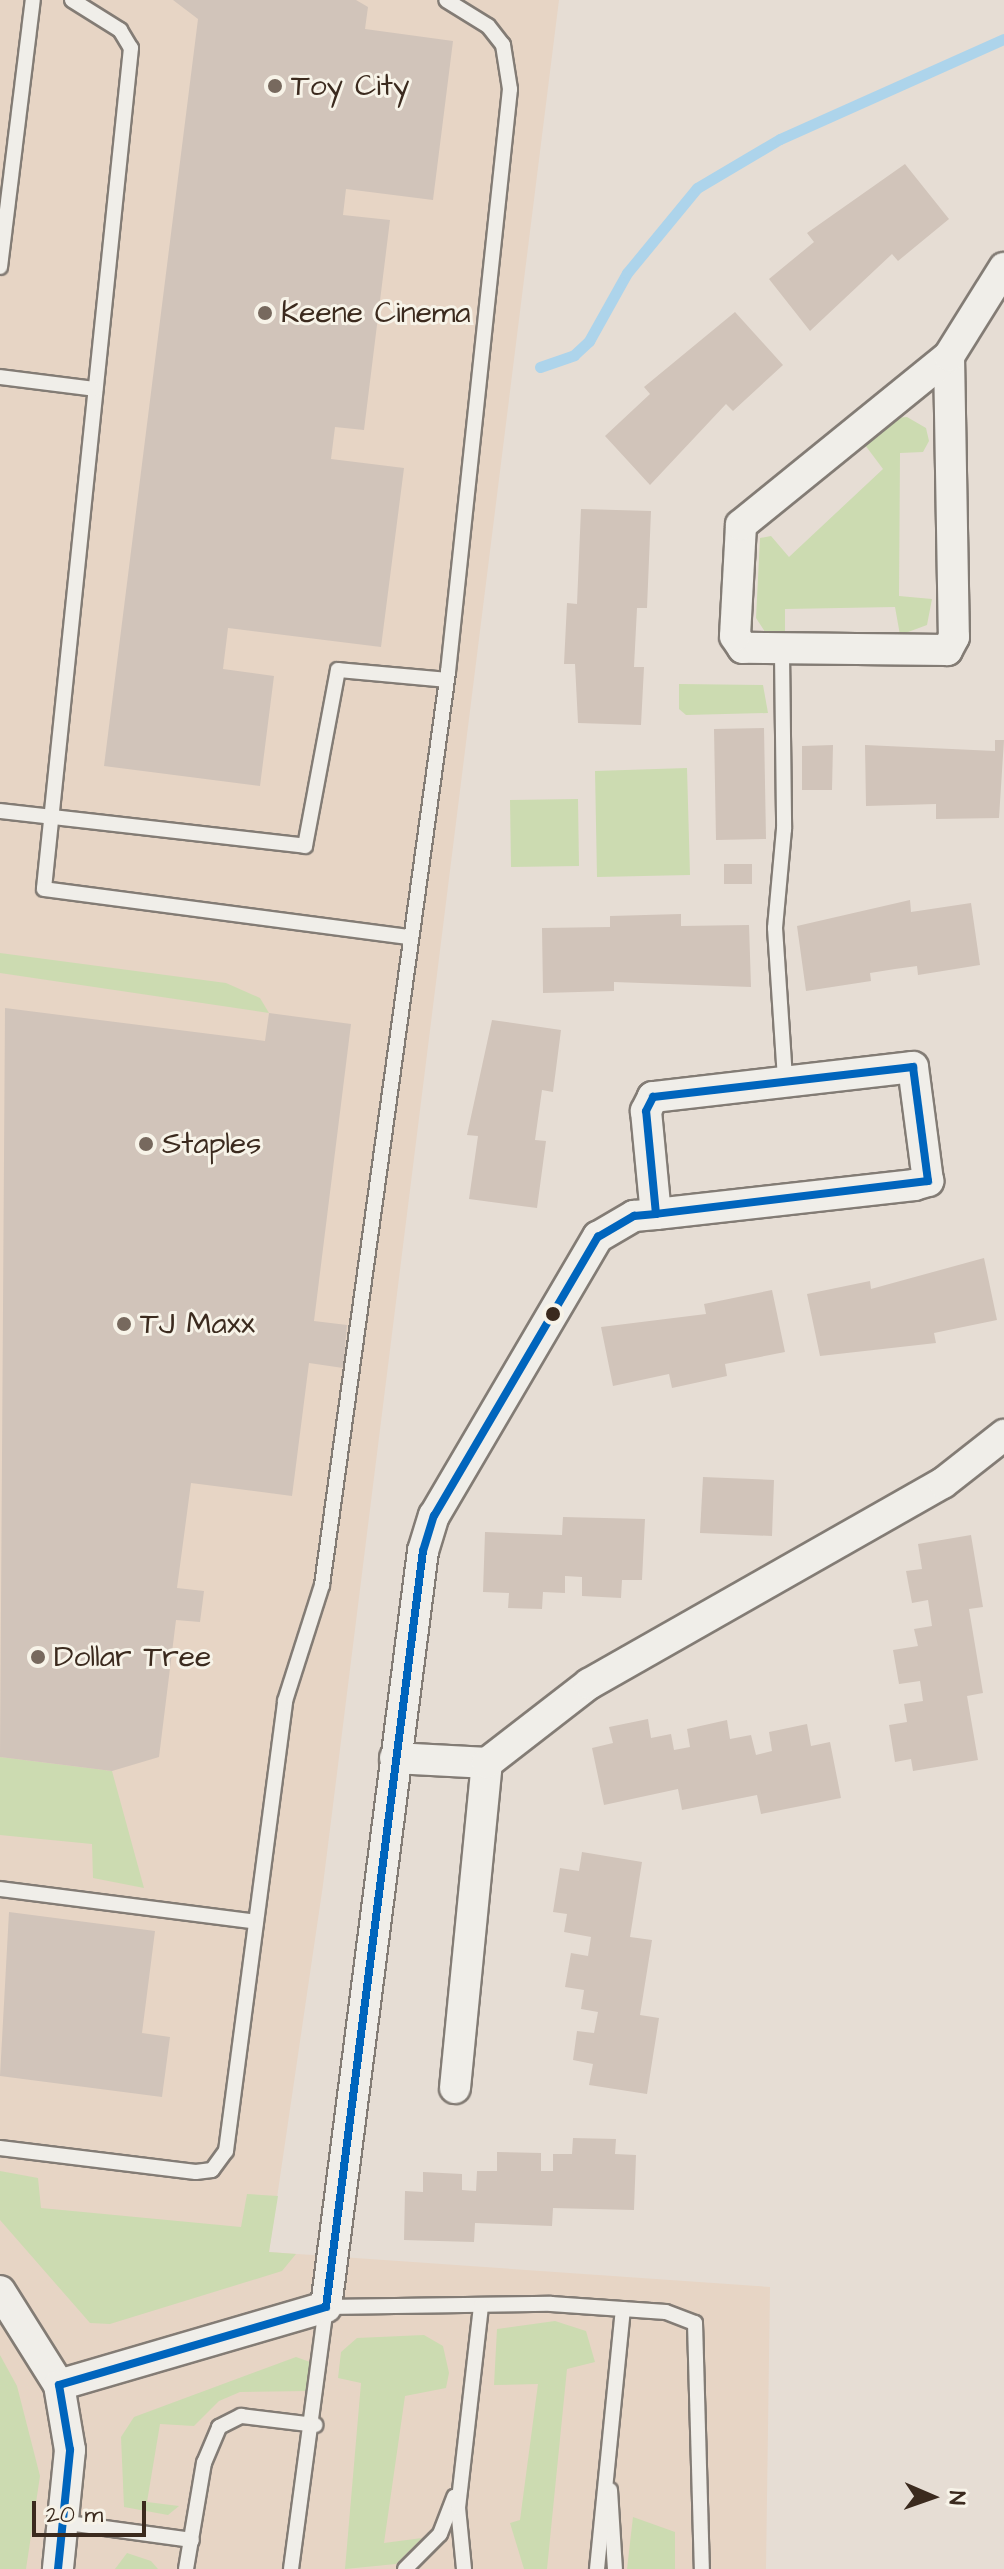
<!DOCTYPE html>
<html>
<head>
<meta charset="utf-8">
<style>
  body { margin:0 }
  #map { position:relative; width:1004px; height:2569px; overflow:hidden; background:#e6ddd4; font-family:"Architects Daughter",sans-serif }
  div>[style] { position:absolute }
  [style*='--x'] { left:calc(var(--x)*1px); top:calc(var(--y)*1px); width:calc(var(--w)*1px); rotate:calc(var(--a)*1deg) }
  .built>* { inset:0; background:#e7d5c5 }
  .green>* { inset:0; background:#ccdbb1 }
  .stream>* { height:11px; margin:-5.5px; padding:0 5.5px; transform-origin:5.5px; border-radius:5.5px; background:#add4eb }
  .building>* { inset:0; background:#d1c4ba }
  .roads { filter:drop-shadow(2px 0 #837c75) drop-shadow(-2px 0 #837c75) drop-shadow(0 2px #837c75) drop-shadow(0 -2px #837c75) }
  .service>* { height:14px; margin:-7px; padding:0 7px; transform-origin:7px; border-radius:7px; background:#f0eee9 }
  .minor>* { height:30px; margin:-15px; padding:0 15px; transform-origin:15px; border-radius:15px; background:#f0eee9 }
  .bus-1>* { height:8px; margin:-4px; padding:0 4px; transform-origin:4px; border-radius:4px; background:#0065bd }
  .dots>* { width:22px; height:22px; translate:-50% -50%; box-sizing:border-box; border:4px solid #f7f3e8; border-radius:50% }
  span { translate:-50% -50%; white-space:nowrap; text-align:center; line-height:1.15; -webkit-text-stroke:6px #f7f3e8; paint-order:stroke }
  .poi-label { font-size:30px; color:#3b2a1e }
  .left { translate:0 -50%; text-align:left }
  .north { position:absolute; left:892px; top:2457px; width:80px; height:80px; -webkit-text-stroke:6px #f7f3e8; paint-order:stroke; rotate:92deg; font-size:22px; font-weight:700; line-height:32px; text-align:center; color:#3b2a1e }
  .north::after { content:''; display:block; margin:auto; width:28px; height:36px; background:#3b2a1e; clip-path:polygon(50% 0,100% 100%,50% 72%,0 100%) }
  .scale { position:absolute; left:32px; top:2501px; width:114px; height:36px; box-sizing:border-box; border:4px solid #3b2a1e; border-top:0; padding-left:10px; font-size:24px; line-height:28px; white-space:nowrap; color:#3b2a1e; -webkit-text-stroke:6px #f7f3e8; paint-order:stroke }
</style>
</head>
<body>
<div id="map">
  <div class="built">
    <div style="clip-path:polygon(0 0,559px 0,323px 1885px,269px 2252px,770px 2287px,766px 2569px,0 2569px)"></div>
  </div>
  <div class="green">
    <div style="clip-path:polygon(907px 417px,926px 428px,929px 441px,923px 452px,900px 453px,899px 596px,932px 599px,927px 625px,900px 635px,895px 607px,785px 609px,785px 634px,769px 638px,756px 618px,760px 538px,771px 536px,789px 557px,883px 469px,865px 445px,895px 418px)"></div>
    <div style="clip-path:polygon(679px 684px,763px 685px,768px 713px,686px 715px,679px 709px)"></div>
    <div style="clip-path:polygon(687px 768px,690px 875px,597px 877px,595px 771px)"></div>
    <div style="clip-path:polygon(578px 799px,579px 866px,511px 867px,510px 800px)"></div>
    <div style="clip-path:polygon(0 953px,226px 983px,260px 998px,269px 1013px,0 973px)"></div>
    <div style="clip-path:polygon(0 1757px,112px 1771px,144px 1888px,93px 1878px,92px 1844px,0 1835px)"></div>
    <div style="clip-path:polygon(0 2171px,38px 2178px,41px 2208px,241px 2227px,247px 2194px,278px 2196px,269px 2252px,296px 2254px,282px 2271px,110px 2324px,90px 2323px,0 2220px)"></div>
    <div style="clip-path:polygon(555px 2321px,586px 2331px,595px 2362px,567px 2369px,547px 2569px,524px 2569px,510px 2523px,520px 2520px,538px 2384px,494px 2385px,497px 2329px)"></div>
    <div style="clip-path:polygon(424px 2335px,443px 2346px,449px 2373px,446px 2388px,405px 2396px,384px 2543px,422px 2538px,396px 2564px,345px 2569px,361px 2383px,338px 2378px,341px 2352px,357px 2338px)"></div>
    <div style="clip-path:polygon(0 2355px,17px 2386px,40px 2476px,26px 2569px,0 2569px)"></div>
    <div style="clip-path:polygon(296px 2357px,310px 2362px,309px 2391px,240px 2392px,219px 2401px,194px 2426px,160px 2424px,147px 2502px,179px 2506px,168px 2515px,124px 2507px,121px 2437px,134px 2417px)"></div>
    <div style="clip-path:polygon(633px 2517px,675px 2532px,675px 2569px,627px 2569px)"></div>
    <div style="clip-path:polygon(127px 2553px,151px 2561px,158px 2569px,115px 2569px)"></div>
  </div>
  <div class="stream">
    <div style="--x:540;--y:367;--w:36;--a:-19"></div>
    <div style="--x:574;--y:355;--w:21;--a:-43"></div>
    <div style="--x:589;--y:341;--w:78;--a:-60.8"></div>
    <div style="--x:627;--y:273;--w:110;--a:-50.5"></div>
    <div style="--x:697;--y:188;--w:96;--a:-30.6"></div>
    <div style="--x:780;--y:139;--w:245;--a:-24.1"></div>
  </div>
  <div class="building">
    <div style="clip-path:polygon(173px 0,356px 0,368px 7px,365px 29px,453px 41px,433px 200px,346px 189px,343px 215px,390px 220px,364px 430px,335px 427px,331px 459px,404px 468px,381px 647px,228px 628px,223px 669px,274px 676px,260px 786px,104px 766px,198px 19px)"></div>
    <div style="clip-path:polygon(905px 164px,949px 219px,898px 261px,892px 254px,810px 331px,769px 279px,814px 242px,807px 233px)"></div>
    <div style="clip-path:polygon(735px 312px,783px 365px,733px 411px,726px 404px,650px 485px,605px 436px,650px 394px,644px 387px)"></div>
    <div style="clip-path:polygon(581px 509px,651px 511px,647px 608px,637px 608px,634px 667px,644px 667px,641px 725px,578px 723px,575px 664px,564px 664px,567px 603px,577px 604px)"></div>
    <div style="clip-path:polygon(764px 728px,766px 839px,716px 840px,714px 729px)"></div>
    <div style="clip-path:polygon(995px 740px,1004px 740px,999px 818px,936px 819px,936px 804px,866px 806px,865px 745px,995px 751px)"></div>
    <div style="clip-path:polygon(833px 745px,832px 790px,802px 790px,802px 746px)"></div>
    <div style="clip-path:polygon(724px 864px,752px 864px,752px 884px,724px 884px)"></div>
    <div style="clip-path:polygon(910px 900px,911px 912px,971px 903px,980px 965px,918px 975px,917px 966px,895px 969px,870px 973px,871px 981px,806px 991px,797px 926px)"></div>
    <div style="clip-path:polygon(681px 914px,681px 926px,749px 925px,751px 987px,614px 982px,614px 991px,543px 993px,542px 928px,610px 927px,610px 916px)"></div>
    <div style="clip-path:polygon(5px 1008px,265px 1041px,269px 1013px,351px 1024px,314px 1321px,347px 1325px,343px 1368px,309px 1363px,292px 1496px,191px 1483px,177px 1588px,204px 1591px,200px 1622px,176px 1620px,159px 1757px,112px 1771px,0 1757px)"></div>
    <div style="clip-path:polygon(492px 1020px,561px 1030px,553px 1092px,542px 1090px,535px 1140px,546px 1141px,537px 1208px,469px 1199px,478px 1136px,467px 1135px)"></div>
    <div style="clip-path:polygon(984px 1258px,997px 1320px,934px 1333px,936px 1343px,820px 1356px,807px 1294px,870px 1281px,871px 1289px)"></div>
    <div style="clip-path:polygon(772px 1290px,785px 1352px,725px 1364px,727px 1376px,672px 1388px,669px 1374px,613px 1386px,601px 1327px,706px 1314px,704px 1304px)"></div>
    <div style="clip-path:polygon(703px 1477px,774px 1480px,772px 1536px,700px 1533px)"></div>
    <div style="clip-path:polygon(563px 1517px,645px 1519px,642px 1580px,622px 1580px,621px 1598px,582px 1596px,582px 1577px,565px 1576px,565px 1593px,543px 1592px,542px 1609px,508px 1608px,509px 1593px,483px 1592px,485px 1532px,562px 1535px)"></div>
    <div style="clip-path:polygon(971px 1535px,983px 1607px,969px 1609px,983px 1693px,967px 1696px,978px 1760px,913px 1771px,911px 1759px,895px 1762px,889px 1725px,907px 1722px,904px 1704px,923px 1701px,920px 1681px,899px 1684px,893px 1650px,918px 1646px,914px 1629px,932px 1626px,928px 1600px,912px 1603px,906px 1571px,922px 1569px,918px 1544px)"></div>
    <div style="clip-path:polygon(648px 1719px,651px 1738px,671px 1734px,674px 1750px,690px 1747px,687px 1729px,727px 1720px,730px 1739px,751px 1735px,756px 1755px,772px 1751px,769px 1732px,807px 1724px,811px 1746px,830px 1742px,841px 1798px,761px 1814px,757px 1795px,682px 1810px,678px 1789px,604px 1805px,592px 1748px,613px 1743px,609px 1727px)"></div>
    <div style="clip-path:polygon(582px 1852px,642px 1862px,630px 1937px,652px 1940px,640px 2015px,659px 2018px,647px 2094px,589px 2085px,593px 2064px,573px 2060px,577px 2031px,594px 2033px,598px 2012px,581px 2009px,584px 1990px,565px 1987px,571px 1953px,588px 1956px,591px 1937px,564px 1932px,567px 1914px,553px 1912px,560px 1868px,579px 1871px)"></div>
    <div style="clip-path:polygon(9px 1912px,155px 1931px,142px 2033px,170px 2037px,162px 2097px,0 2076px)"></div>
    <div style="clip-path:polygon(573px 2138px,616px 2139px,615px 2154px,636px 2155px,634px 2210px,553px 2208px,552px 2226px,475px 2223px,474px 2242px,404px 2240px,405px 2191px,423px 2192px,423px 2172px,462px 2174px,462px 2190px,476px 2191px,477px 2171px,497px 2171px,497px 2152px,541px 2153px,541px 2171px,553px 2171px,553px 2154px,572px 2154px)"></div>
  </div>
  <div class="roads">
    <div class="service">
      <div style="--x:72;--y:0;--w:57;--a:32"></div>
      <div style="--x:120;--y:30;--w:21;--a:59"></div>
      <div style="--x:131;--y:48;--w:845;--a:95.91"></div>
      <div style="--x:44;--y:889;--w:370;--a:7.5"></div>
      <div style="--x:0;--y:267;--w:269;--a:-83"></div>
      <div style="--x:0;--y:377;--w:96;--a:7.2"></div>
      <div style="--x:782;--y:653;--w:176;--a:89.3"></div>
      <div style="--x:784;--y:829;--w:99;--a:95.2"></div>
      <div style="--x:775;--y:928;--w:149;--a:86.2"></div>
      <div style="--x:0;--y:811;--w:307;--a:6.5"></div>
      <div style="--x:305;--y:846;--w:179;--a:-79.4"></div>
      <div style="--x:338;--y:670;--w:109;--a:5.2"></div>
      <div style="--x:0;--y:1889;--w:258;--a:7.3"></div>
      <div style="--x:0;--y:2148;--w:197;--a:7"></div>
      <div style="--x:196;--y:2172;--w:16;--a:-7"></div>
      <div style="--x:212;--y:2170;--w:24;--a:-54"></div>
      <div style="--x:226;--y:2151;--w:454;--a:-82.5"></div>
      <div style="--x:285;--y:1701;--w:122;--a:-72.3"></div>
      <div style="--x:322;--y:1585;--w:922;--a:-82.14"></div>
      <div style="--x:448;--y:672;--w:586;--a:-83.93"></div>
      <div style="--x:510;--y:89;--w:45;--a:-99"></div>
      <div style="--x:503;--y:45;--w:24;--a:-128"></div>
      <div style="--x:488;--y:26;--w:49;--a:-148.2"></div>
      <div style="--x:610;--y:2490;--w:79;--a:86.4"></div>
      <div style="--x:68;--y:2523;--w:125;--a:7.8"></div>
      <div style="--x:186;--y:2569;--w:108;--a:-80.4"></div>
      <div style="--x:204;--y:2463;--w:39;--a:-67"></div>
      <div style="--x:219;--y:2427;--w:25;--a:-27"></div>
      <div style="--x:241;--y:2416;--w:75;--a:6.9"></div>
      <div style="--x:291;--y:2569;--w:264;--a:-82.4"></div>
      <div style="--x:326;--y:2307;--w:225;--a:-0.8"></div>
      <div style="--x:551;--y:2304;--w:115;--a:4"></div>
      <div style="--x:666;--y:2312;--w:31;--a:21"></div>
      <div style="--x:695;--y:2323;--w:246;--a:88.4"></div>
      <div style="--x:405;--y:2569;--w:49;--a:-45"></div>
      <div style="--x:440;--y:2534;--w:40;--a:-69"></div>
      <div style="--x:464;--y:2569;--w:61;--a:-95.6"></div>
      <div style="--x:458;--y:2508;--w:204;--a:-83.5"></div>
      <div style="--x:597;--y:2569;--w:261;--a:-84.3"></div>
    </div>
    <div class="minor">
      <div style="--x:949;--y:356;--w:281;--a:89"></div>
      <div style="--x:954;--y:637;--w:15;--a:118"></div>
      <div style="--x:947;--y:650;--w:204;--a:-179.4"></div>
      <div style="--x:743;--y:648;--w:14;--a:-124"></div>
      <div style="--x:735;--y:636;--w:111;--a:-86.9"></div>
      <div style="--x:741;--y:525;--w:268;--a:-39.1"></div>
      <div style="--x:949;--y:356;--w:104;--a:-58"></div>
      <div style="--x:395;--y:1758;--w:92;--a:3.1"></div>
      <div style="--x:455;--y:2088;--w:327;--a:-84.4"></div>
      <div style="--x:487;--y:1763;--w:129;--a:-37.8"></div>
      <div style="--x:589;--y:1684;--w:407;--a:-29.6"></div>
      <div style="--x:943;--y:1483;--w:78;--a:-38.2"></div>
      <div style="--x:0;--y:2291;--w:111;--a:57.9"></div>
      <div style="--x:59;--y:2385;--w:66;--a:80.4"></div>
      <div style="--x:70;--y:2450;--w:120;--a:95.8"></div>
      <div style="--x:59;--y:2385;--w:278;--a:-16.3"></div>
      <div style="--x:326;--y:2307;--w:762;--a:-82.69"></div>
      <div style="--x:423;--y:1551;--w:37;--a:-73"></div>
      <div style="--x:434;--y:1516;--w:324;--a:-59.6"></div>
      <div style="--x:598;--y:1237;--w:42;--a:-30.3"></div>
      <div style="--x:634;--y:1216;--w:22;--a:-5"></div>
      <div style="--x:656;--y:1214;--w:260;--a:-6.4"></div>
      <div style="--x:914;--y:1185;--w:15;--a:-16"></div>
      <div style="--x:928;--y:1181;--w:115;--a:-97.5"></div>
      <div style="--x:913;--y:1067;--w:262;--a:173.4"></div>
      <div style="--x:653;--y:1097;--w:16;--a:117"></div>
      <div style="--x:646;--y:1111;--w:103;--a:84.5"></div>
    </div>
  </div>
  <div class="bus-1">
    <div style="--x:913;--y:1067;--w:115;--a:82.5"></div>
    <div style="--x:928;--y:1181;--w:274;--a:173.1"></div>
    <div style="--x:656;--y:1214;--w:103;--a:-95.5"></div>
    <div style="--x:646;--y:1111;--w:16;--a:-63"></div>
    <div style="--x:653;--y:1097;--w:262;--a:-6.6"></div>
    <div style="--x:58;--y:2569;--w:120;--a:-84.2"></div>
    <div style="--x:70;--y:2450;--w:66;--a:-99.6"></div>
    <div style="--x:59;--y:2385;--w:278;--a:-16.3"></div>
    <div style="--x:326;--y:2307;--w:762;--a:-82.69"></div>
    <div style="--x:423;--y:1551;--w:37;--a:-73"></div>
    <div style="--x:434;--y:1516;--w:324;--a:-59.6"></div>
    <div style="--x:598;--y:1237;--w:42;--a:-30.3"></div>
    <div style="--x:634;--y:1216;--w:22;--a:-5"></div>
  </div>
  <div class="dots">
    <div style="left:275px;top:86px;background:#77695e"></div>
    <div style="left:265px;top:313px;background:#77695e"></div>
    <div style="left:146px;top:1144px;background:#77695e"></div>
    <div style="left:553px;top:1314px;background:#3b2a1e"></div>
    <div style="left:124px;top:1324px;background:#77695e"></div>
    <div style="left:38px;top:1657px;background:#77695e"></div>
  </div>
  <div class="poi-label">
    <span class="left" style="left:291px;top:86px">Toy City</span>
    <span class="left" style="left:281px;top:313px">Keene Cinema</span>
    <span class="left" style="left:162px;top:1144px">Staples</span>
    <span class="left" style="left:140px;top:1324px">TJ Maxx</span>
    <span class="left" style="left:54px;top:1657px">Dollar Tree</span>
  </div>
  <div class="north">N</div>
  <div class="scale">20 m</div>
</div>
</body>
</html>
